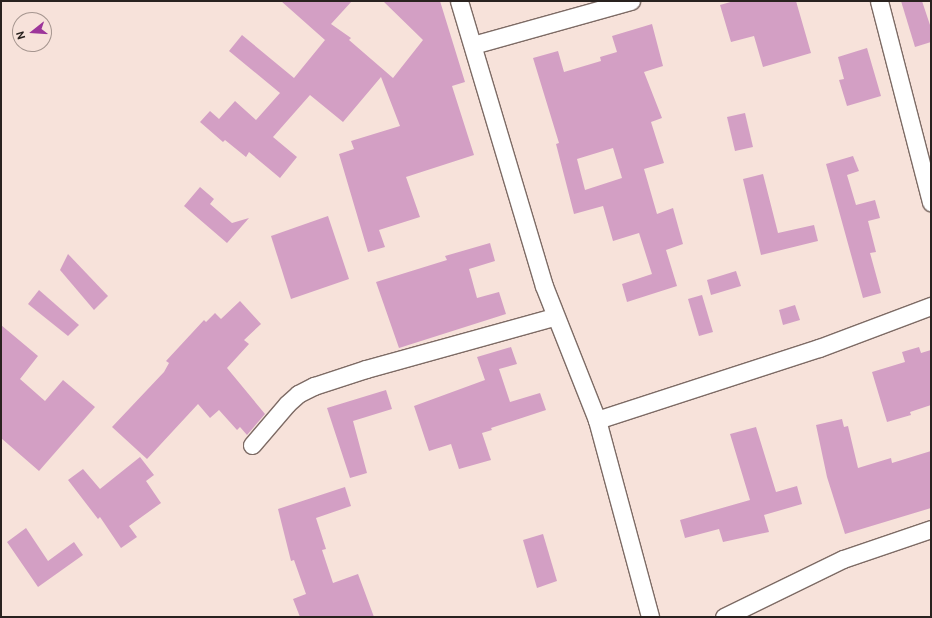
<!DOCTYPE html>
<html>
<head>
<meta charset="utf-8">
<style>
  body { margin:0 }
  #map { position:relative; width:932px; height:618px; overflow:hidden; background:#f7e2da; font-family:Overpass,sans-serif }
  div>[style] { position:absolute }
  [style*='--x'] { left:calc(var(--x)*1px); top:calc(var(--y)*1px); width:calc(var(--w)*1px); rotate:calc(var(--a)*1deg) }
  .building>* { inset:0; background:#d39fc4 }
  .roads { filter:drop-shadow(1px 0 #7d6b65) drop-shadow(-1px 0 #7d6b65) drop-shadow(0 1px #7d6b65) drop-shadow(0 -1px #7d6b65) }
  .street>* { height:17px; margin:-8.5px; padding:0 8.5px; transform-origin:8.5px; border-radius:8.5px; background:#fff }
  span { translate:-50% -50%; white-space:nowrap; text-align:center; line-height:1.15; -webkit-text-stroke:3px #f7e2da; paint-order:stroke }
  .frame { position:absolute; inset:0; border:2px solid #29221f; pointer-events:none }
  .north { position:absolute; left:12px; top:12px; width:40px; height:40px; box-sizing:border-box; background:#f7e2da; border:1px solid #a5958f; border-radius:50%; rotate:253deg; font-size:11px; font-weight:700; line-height:16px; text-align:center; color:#29221f }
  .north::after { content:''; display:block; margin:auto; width:14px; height:18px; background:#9d369a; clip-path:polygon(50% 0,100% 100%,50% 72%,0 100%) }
</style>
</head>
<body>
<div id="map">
  <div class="building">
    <div style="clip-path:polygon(281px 1px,352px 1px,331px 24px,351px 38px,349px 40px,393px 78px,423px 40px,383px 1px,440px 1px,465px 82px,452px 86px,474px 155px,406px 177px,420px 217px,379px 230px,385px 247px,368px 252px,339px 154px,354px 149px,351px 141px,400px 126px,381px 77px,343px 122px,310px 95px,273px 137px,297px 157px,280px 178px,249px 152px,246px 157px,225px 140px,223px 142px,200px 122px,210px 111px,219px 119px,235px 101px,256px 120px,280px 93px,229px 51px,242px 35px,294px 78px,325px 40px)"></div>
    <div style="clip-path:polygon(734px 1px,796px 1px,811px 53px,763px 67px,754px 36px,731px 42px,720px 5px)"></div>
    <div style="clip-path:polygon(901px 1px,922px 1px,931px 28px,931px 42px,915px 47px)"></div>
    <div style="clip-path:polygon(evenodd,652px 24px,663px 66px,644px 72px,662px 118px,651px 122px,664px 163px,644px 169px,657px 214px,673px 208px,683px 244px,666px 250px,677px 286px,627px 302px,622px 284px,652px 274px,639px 233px,613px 241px,603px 206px,574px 214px,556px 144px,559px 143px,533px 58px,558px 51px,564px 72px,601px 61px,600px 57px,617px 52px,612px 36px,652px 24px,613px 148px,622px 178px,585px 190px,577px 159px,613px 148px)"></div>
    <div style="clip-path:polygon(867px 48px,881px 96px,847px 106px,839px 80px,844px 79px,838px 57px)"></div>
    <div style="clip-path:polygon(745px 113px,753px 147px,735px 151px,727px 117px)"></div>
    <div style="clip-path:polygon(853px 156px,859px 171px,847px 175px,856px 205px,875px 200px,880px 218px,868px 221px,876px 252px,870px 253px,881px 293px,863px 298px,826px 164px)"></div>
    <div style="clip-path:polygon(763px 174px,778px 233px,814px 225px,818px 241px,761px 255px,743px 179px)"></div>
    <div style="clip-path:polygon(200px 187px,214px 199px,210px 204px,232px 223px,249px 218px,227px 243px,184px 206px)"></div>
    <div style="clip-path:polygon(328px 216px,349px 279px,291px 299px,271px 236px)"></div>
    <div style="clip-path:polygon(490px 243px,495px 261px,469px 269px,477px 298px,499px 292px,506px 314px,399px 348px,376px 282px,447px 260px,445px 256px)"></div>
    <div style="clip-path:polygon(68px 254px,108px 296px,94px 310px,60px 270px)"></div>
    <div style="clip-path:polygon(736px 271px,741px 286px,711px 295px,707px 280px)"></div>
    <div style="clip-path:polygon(39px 290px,79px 325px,68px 336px,28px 304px)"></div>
    <div style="clip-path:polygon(702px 295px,713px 332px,699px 336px,688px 299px)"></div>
    <div style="clip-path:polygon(240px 301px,261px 324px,244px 340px,249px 344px,227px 368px,265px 414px,247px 435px,240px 427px,237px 430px,219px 410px,210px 418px,198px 404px,147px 459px,112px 427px,164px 372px,169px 363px,166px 361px,204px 320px,206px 322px,215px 313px,221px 319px)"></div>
    <div style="clip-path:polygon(795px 305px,800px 320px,783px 325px,779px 310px)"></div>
    <div style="clip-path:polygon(1px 325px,38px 356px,20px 379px,45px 401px,63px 380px,95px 407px,39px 471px,1px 438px)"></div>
    <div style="clip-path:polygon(511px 347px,517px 364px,499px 369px,510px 402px,540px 393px,546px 410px,491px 428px,492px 430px,482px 433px,491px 460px,459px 469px,451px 444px,429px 451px,414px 406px,485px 380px,477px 357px)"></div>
    <div style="clip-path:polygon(919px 347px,921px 353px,931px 350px,931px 405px,910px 412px,911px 415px,887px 422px,872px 372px,905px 362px,902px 352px)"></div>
    <div style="clip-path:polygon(386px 390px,392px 409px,353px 421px,367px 473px,350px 478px,327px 408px)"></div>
    <div style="clip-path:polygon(842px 419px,844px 427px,848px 426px,858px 468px,891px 458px,892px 463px,931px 451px,931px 508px,845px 534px,827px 477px,816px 425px)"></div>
    <div style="clip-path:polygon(756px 427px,776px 492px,797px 486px,802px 504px,764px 515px,769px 532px,723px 542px,719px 529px,685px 538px,680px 520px,750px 500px,730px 434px)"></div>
    <div style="clip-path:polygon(140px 457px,154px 475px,146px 481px,161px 503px,129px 526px,137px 537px,121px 548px,100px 517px,98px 519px,68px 480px,83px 469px,100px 489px)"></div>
    <div style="clip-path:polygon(345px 487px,351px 506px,316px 518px,326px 549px,322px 550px,333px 583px,358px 574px,374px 617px,300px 617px,293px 599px,306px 594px,294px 560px,291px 561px,278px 509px)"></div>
    <div style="clip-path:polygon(26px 528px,48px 561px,74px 542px,83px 555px,38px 587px,7px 542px)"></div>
    <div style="clip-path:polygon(543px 534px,557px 581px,537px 588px,523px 540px)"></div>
  </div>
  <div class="roads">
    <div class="street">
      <div style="--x:459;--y:1;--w:297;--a:73.4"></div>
      <div style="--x:544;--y:286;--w:144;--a:68.4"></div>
      <div style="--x:597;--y:420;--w:204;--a:74.9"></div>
      <div style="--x:879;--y:1;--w:208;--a:75.5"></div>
      <div style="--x:473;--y:45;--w:164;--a:-15.6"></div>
      <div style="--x:597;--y:420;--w:233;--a:-18"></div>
      <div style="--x:819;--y:348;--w:120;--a:-20.6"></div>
      <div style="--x:252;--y:445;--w:54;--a:-49.5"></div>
      <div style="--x:287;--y:404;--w:15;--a:-42"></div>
      <div style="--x:298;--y:394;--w:18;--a:-27"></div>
      <div style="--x:314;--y:386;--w:55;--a:-18.1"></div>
      <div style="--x:366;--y:369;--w:195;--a:-15.5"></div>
      <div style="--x:724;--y:617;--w:132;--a:-26"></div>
      <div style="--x:843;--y:559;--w:93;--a:-18.8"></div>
    </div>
  </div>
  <div class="frame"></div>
  <div class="north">N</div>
</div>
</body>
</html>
